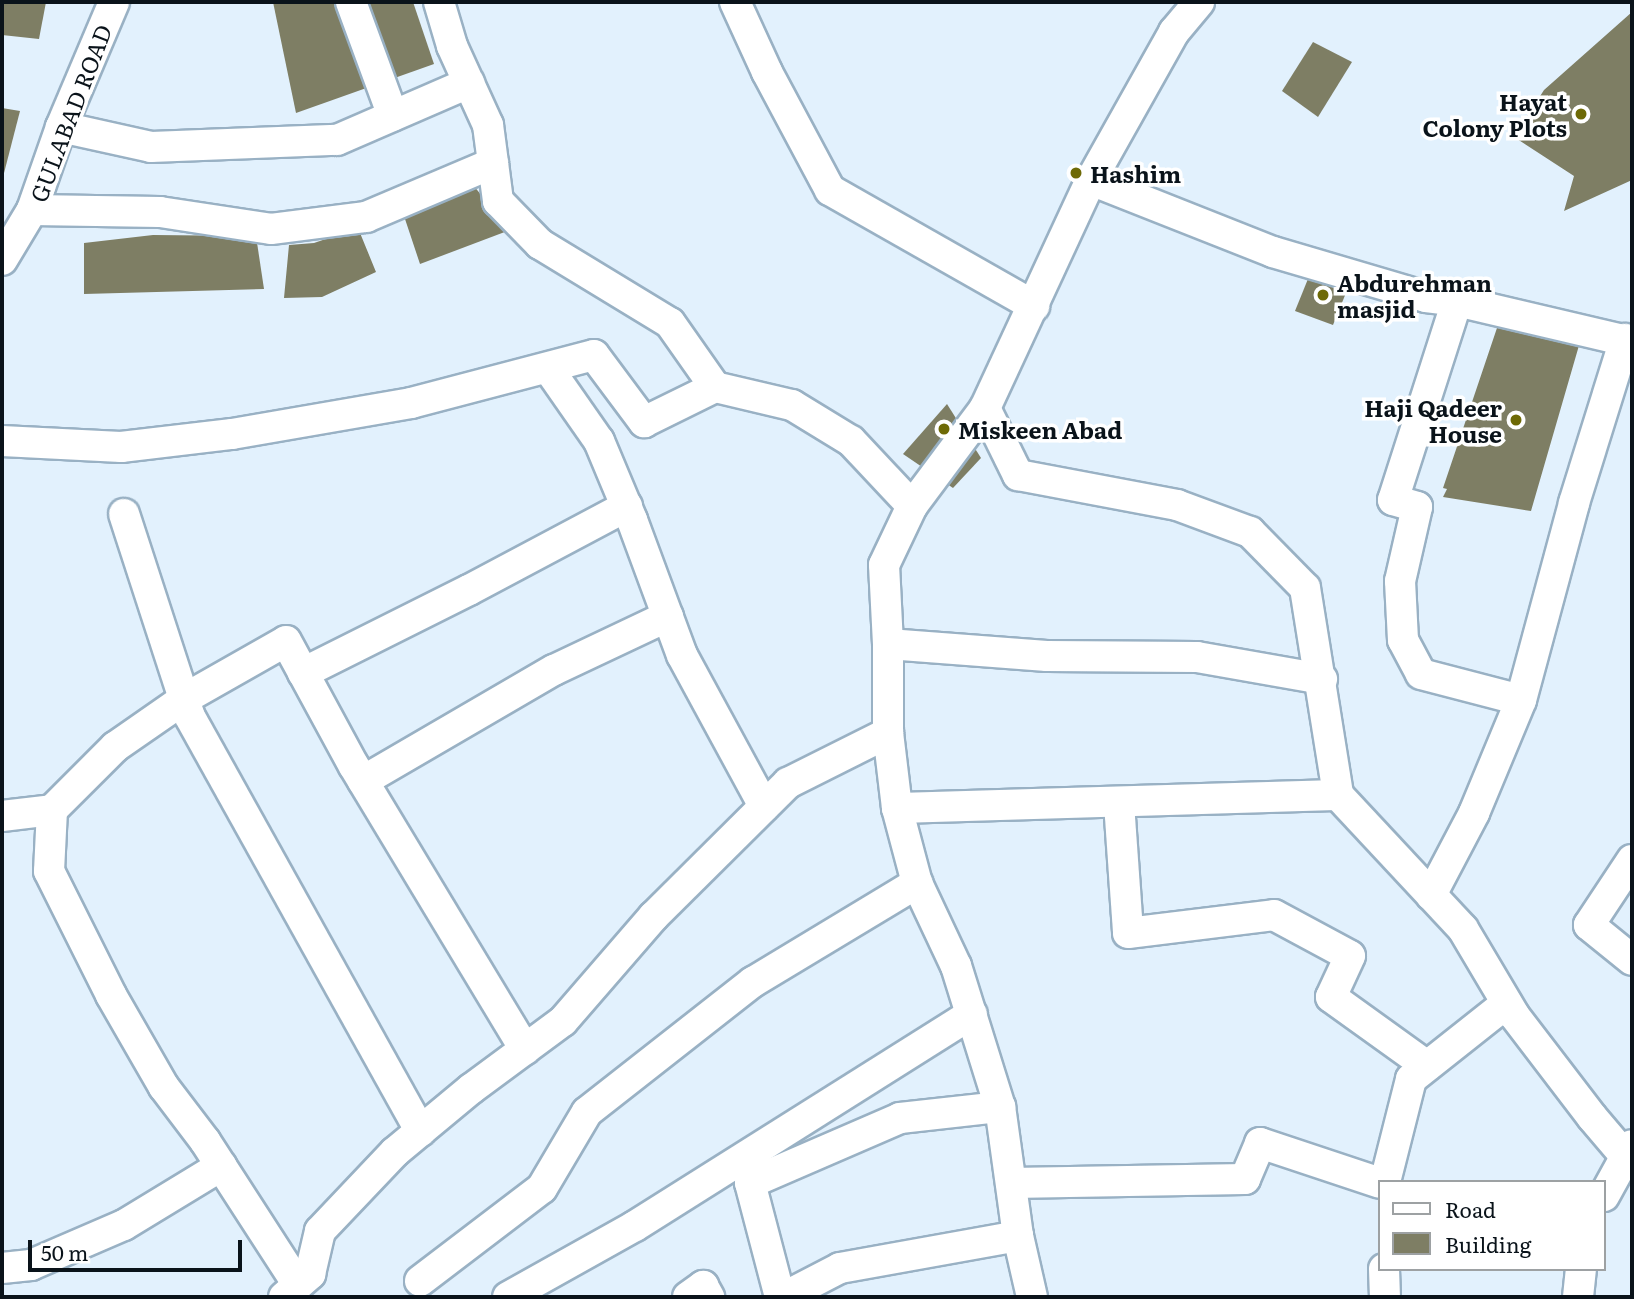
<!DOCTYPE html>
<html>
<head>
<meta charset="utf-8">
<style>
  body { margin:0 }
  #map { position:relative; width:1634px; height:1299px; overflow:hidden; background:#e2f1fd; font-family:Literata,serif }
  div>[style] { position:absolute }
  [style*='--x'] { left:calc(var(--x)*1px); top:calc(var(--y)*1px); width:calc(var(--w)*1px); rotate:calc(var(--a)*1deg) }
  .building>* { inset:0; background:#7e7e64 }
  .roads { filter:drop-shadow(2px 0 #99b1c4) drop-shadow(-2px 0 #99b1c4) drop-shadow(0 2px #99b1c4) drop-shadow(0 -2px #99b1c4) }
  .minor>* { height:30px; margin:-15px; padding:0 15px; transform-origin:15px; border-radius:15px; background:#fff }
  .dots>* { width:19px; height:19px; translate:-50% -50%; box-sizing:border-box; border:4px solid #fff; border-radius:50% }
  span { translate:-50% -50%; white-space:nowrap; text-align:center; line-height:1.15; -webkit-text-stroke:7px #fff; paint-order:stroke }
  .poi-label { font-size:23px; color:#0a131a; font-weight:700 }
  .right { translate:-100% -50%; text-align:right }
  .left { translate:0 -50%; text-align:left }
  .street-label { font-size:23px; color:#0a131a }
  .frame { position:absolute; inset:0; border:4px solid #0a131a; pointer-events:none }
  .legend { position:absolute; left:1378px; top:1180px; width:228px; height:91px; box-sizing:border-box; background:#fff; border:2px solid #9da1a3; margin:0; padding:9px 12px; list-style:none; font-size:21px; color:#0a131a }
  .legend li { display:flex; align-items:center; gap:14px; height:35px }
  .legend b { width:35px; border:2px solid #9da1a3 }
  .scale { position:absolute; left:28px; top:1240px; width:214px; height:32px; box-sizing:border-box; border:4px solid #0a131a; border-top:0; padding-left:9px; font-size:21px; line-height:24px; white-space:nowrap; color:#0a131a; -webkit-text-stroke:5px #fff; paint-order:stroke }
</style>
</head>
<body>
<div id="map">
  <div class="building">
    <div style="clip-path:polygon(2px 2px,46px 2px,39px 39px,2px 35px)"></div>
    <div style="clip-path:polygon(273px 2px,413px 2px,434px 64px,296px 113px)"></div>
    <div style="clip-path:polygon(1632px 12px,1632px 180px,1564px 211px,1574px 176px,1514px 137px,1544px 90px)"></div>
    <div style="clip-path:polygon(1313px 42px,1352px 62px,1318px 117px,1282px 91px)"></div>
    <div style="clip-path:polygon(2px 108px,20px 111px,3px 177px,2px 177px)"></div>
    <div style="clip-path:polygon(473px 185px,510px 230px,420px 264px,403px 213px)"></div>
    <div style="clip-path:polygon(358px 228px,376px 272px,322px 297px,284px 298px,289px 245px,314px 243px)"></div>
    <div style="clip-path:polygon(153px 235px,256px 236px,264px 289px,84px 294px,84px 243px)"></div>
    <div style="clip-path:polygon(1312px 269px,1352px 278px,1333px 325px,1295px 311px)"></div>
    <div style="clip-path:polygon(1499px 322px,1580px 342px,1531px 511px,1443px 497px,1447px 489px,1443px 488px)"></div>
    <div style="clip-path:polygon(947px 404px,981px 458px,953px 488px,903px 454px)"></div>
  </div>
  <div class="roads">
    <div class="minor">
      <div style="--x:351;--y:2;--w:121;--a:69.8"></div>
      <div style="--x:439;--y:2;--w:46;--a:73.5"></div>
      <div style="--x:452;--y:46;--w:87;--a:65.5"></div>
      <div style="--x:488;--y:125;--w:77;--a:82.5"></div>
      <div style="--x:498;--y:201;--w:60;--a:45.7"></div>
      <div style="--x:540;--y:244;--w:152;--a:31.3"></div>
      <div style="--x:670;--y:323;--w:78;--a:54.9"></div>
      <div style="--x:715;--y:387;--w:79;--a:13.2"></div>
      <div style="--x:792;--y:405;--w:69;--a:31.4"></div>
      <div style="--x:851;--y:441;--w:89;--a:46.8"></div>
      <div style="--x:735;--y:2;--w:77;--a:65.4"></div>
      <div style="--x:767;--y:72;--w:134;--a:61.9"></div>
      <div style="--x:830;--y:190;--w:235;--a:29.6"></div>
      <div style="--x:61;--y:127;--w:92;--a:12.5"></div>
      <div style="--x:151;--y:147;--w:186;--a:-2.2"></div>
      <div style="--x:337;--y:140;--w:144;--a:-23.4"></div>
      <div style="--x:1091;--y:180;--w:196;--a:21.6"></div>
      <div style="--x:1273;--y:252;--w:159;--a:16.4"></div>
      <div style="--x:1426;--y:297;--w:31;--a:7"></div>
      <div style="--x:1457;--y:301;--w:180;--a:13.2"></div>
      <div style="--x:32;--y:210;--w:128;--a:0.9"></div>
      <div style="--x:160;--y:212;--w:112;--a:8.7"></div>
      <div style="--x:271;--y:229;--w:96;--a:-7.2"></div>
      <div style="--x:366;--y:217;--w:138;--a:-23"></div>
      <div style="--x:2;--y:260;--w:58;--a:-59"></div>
      <div style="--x:32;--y:210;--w:88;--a:-70.7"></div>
      <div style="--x:61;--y:127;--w:136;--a:-67"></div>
      <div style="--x:1457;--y:301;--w:209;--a:107.8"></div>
      <div style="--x:1393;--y:500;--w:25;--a:16"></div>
      <div style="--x:1417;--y:507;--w:76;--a:102.9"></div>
      <div style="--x:1400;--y:581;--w:59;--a:87.1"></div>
      <div style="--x:1403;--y:640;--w:38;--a:62"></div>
      <div style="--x:1421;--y:674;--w:103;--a:14.6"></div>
      <div style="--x:548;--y:368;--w:89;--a:55.1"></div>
      <div style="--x:599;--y:441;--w:86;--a:67.3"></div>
      <div style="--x:632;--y:520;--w:144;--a:69.7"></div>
      <div style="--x:682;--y:655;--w:172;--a:61.5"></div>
      <div style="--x:985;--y:408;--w:75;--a:63.8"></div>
      <div style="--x:1018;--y:475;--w:162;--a:10.7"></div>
      <div style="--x:1177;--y:505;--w:78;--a:20.3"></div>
      <div style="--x:1250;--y:532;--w:78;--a:45.5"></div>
      <div style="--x:1305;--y:588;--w:210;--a:80.9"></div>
      <div style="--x:1338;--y:795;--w:183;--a:47"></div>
      <div style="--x:1463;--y:929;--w:100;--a:59.3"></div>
      <div style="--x:1514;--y:1015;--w:128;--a:52.6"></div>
      <div style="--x:1592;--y:1117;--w:62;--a:49.6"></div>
      <div style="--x:2;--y:441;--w:119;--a:2.9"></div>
      <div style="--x:121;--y:447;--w:112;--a:-6.7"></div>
      <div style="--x:232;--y:434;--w:182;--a:-9.8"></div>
      <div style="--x:411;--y:403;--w:189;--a:-14.7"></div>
      <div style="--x:594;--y:355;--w:84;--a:53.3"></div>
      <div style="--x:644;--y:422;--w:79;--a:-26.2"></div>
      <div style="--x:124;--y:514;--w:213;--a:72"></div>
      <div style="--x:190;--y:717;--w:474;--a:60.9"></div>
      <div style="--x:888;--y:644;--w:159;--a:4.3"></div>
      <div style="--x:1047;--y:656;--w:150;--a:0.4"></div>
      <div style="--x:1197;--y:657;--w:127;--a:10"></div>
      <div style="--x:303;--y:673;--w:186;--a:-26.6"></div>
      <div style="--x:469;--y:590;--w:179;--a:-28"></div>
      <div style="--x:363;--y:781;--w:221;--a:-30.2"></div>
      <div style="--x:554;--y:670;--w:126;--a:-25.3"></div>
      <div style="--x:1119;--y:803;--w:130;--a:86"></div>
      <div style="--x:1128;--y:933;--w:147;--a:-7"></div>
      <div style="--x:1274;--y:915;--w:86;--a:28.3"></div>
      <div style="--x:1350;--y:956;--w:45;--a:114.9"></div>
      <div style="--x:1331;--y:997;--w:118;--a:35.7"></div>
      <div style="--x:897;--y:808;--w:441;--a:-1.7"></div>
      <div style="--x:52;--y:810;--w:61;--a:92.8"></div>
      <div style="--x:49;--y:871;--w:139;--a:63.4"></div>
      <div style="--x:111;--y:995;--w:106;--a:60.1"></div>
      <div style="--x:164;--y:1087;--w:68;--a:52.8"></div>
      <div style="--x:205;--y:1141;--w:171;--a:57.1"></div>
      <div style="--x:2;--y:816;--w:50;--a:-6.8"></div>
      <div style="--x:52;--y:810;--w:89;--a:-45"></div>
      <div style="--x:115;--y:747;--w:84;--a:-34.8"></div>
      <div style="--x:184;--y:699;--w:117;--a:-29.6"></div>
      <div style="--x:286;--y:641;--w:142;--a:61.5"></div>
      <div style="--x:354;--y:766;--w:331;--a:58.9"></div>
      <div style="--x:1632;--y:860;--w:78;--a:123.5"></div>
      <div style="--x:1589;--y:925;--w:55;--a:39.1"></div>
      <div style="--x:1431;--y:895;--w:93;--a:-62.3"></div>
      <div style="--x:1474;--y:813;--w:122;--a:-67.4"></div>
      <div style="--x:1521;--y:700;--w:204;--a:-74.9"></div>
      <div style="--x:1574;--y:503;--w:172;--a:-72.7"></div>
      <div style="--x:1385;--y:1182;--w:106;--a:-75.8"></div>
      <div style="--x:1411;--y:1079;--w:122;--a:-38.4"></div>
      <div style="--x:1011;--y:1183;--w:234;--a:-1"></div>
      <div style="--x:1245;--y:1179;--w:39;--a:-67"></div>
      <div style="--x:1260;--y:1143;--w:126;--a:18.4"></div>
      <div style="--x:1604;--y:1196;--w:58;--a:-61.2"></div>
      <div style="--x:2;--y:1268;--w:29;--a:-6"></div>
      <div style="--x:31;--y:1265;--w:101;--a:-23.3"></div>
      <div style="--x:124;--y:1225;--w:114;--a:-31.3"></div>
      <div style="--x:1384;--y:1269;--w:28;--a:88"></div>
      <div style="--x:420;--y:1281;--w:153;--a:-37.3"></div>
      <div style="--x:542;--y:1188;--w:88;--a:-59.4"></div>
      <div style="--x:587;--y:1112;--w:211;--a:-38.1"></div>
      <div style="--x:753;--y:982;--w:192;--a:-31.1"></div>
      <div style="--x:284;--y:1297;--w:35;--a:-41"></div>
      <div style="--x:310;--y:1274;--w:44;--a:-76.9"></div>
      <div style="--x:320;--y:1231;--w:109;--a:-46.5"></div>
      <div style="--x:395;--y:1152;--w:99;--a:-39.7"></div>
      <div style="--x:471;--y:1089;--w:114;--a:-36.5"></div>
      <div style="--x:563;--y:1021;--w:139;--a:-49.1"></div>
      <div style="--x:654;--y:916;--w:189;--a:-44.8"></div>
      <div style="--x:788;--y:783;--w:112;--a:-26.6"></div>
      <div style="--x:508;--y:1297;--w:145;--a:-29.2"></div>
      <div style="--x:635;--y:1226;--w:398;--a:-32.2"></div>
      <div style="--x:688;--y:1297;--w:19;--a:-36"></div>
      <div style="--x:703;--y:1286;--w:13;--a:61"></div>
      <div style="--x:780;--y:1297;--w:118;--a:-104.7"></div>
      <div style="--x:750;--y:1183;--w:163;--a:-23.4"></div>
      <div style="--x:900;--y:1118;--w:101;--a:-6.3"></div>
      <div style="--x:784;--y:1297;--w:63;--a:-27.4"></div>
      <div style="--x:840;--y:1268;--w:181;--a:-10.2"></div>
      <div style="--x:1032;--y:1297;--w:63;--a:-102.9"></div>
      <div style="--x:1018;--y:1236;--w:130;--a:-97.9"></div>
      <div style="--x:1000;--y:1107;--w:148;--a:-107.3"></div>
      <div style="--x:956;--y:966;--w:92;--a:-115.2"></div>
      <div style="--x:917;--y:883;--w:78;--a:-104.9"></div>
      <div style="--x:897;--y:808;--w:76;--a:-96.8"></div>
      <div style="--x:888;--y:733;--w:89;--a:-90"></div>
      <div style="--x:888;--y:644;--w:79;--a:-92.9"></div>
      <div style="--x:884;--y:565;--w:65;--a:-64.6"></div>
      <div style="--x:912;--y:506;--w:122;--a:-53.3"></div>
      <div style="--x:985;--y:408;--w:251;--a:-65.1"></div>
      <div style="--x:1091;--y:180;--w:170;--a:-60.7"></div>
      <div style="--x:1174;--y:32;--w:39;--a:-50"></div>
      <div style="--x:1578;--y:1297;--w:28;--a:-84"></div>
    </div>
  </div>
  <div class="dots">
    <div style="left:1581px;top:114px;background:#6e6a06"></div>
    <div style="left:1076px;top:173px;background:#6e6a06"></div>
    <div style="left:1323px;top:295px;background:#6e6a06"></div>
    <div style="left:1516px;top:420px;background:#6e6a06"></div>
    <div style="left:944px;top:429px;background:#6e6a06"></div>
  </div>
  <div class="poi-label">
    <span class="right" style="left:1567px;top:114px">Hayat<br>Colony Plots</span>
    <span class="left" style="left:1090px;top:173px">Hashim</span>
    <span class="left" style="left:1337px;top:295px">Abdurehman<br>masjid</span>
    <span class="right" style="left:1502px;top:420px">Haji Qadeer<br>House</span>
    <span class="left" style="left:958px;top:429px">Miskeen Abad</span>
  </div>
  <div class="street-label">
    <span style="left:70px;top:113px;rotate:-69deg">GULABAD ROAD</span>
  </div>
  <div class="frame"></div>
  <ul class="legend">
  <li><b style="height:9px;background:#fff"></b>Road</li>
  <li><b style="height:19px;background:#7e7e64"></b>Building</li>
  </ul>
  <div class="scale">50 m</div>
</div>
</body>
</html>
